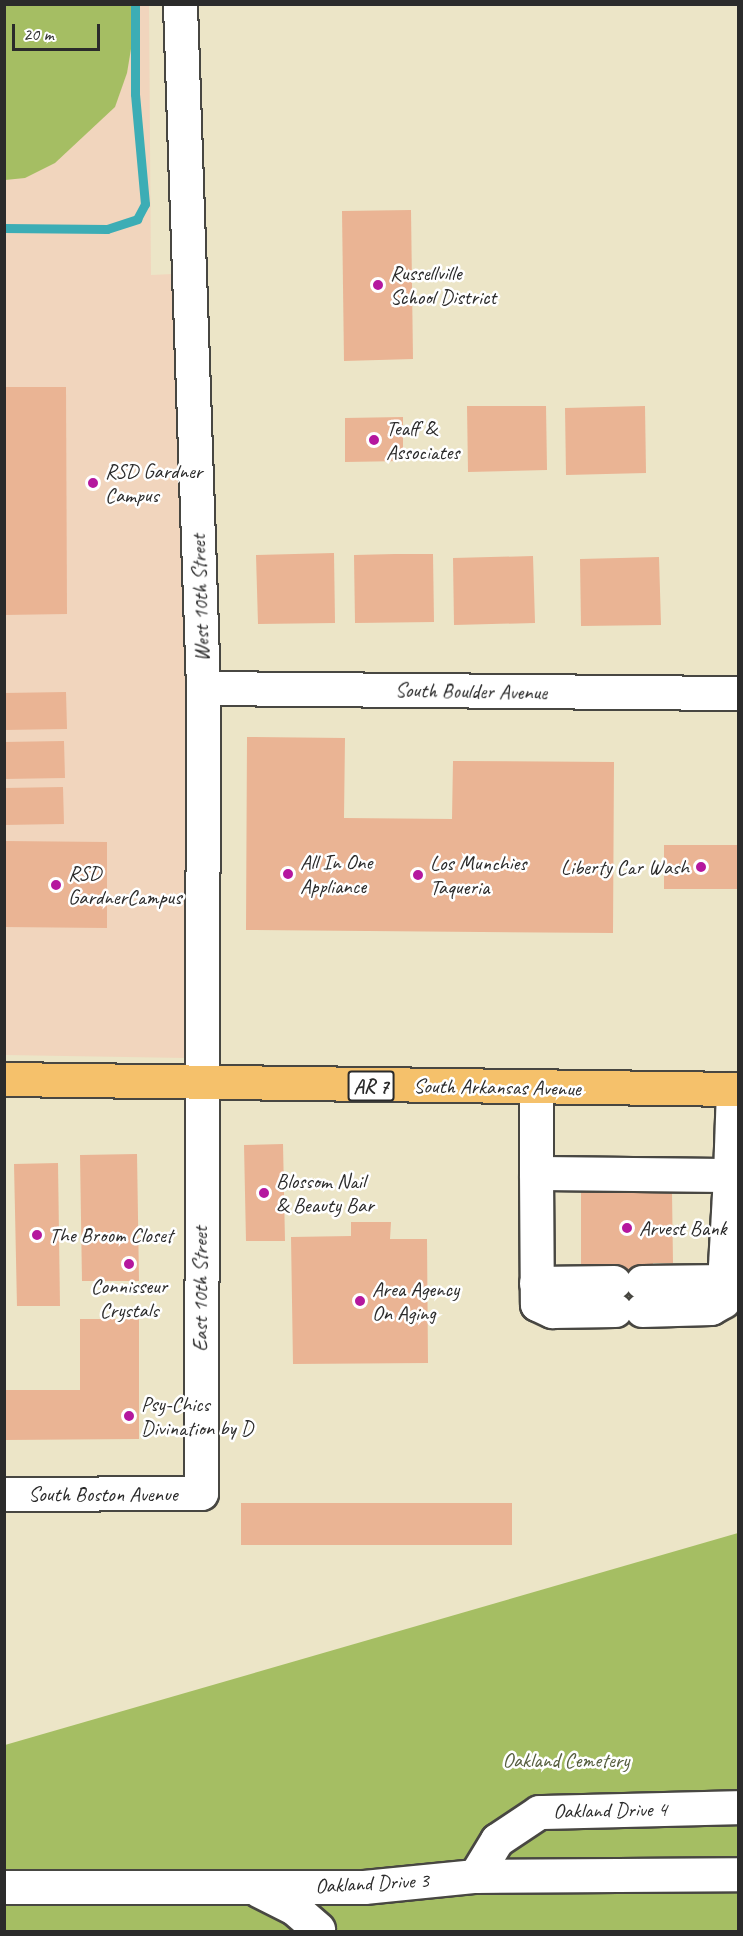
<!DOCTYPE html>
<html>
<head>
<meta charset="utf-8">
<style>
  body { margin:0 }
  #map { position:relative; width:743px; height:1936px; overflow:hidden; background:#ece5c7; font-family:Caveat,sans-serif }
  div>[style] { position:absolute }
  [style*='--x'] { left:calc(var(--x)*1px); top:calc(var(--y)*1px); width:calc(var(--w)*1px); rotate:calc(var(--a)*1deg) }
  .built>* { inset:0; background:#f1d5bd }
  .green>* { inset:0; background:#a5be63 }
  .stream>* { height:9px; margin:-4.5px; padding:0 4.5px; transform-origin:4.5px; border-radius:4.5px; background:#3cadb5 }
  .building>* { inset:0; background:#eab494 }
  .minor-tunnel>* { height:33px; margin-top:-16.5px; transform-origin:0; background:repeating-linear-gradient(90deg,#c5c0a8 0 33px,transparent 0 49px) }
  .roads { filter:drop-shadow(2px 0 #484742) drop-shadow(-2px 0 #484742) drop-shadow(0 2px #484742) drop-shadow(0 -2px #484742) }
  .minor>* { height:33px; margin:-16.5px; padding:0 16.5px; transform-origin:16.5px; border-radius:16.5px; background:#fff }
  .highway>* { height:33px; margin:-16.5px; padding:0 16.5px; transform-origin:16.5px; border-radius:16.5px; background:#f5c16b }
  .dots>* { width:16px; height:16px; translate:-50% -50%; box-sizing:border-box; border:3px solid #fff; border-radius:50% }
  span { translate:-50% -50%; white-space:nowrap; text-align:center; line-height:1.15; -webkit-text-stroke:5px #fff; paint-order:stroke }
  .shield-label span { padding:2px 4px; background:#fff; border:2px solid; border-radius:4px; -webkit-text-stroke-width:0 }
  .shield-label { font-size:20px; color:#2b2b2b; font-weight:700 }
  .poi-label { font-size:21px; color:#2b2b2b }
  .left { translate:0 -50%; text-align:left }
  .right { translate:-100% -50%; text-align:right }
  .street-label { font-size:21px; color:#2b2b2b }
  .park-label { font-size:21px; color:#565e3f }
  .frame { position:absolute; inset:0; border:6px solid #2b2b2b; pointer-events:none }
  .scale { position:absolute; left:12px; top:24px; width:88px; height:27px; box-sizing:border-box; border:3px solid #2b2b2b; border-top:0; padding-left:8px; font-size:18px; line-height:21px; white-space:nowrap; color:#2b2b2b; -webkit-text-stroke:4px #fff; paint-order:stroke }
</style>
</head>
<body>
<div id="map">
  <div class="built">
    <div style="clip-path:polygon(5px 5px,149px 5px,151px 275px,173px 274px,188px 689px,186px 1058px,5px 1055px)"></div>
  </div>
  <div class="green">
    <div style="clip-path:polygon(4px 5px,136px 5px,137px 13px,127px 73px,115px 107px,55px 163px,25px 178px,5px 180px)"></div>
    <div style="clip-path:polygon(738px 1533px,738px 1931px,5px 1932px,5px 1745px)"></div>
  </div>
  <div class="stream">
    <div style="--x:4;--y:228;--w:103;--a:0.6"></div>
    <div style="--x:107;--y:229;--w:32;--a:-18"></div>
    <div style="--x:137;--y:219;--w:17;--a:-62"></div>
    <div style="--x:145;--y:204;--w:110;--a:-95.2"></div>
    <div style="--x:135;--y:94;--w:90;--a:-90"></div>
  </div>
  <div class="building">
    <div style="clip-path:polygon(411px 210px,413px 359px,344px 361px,342px 211px)"></div>
    <div style="clip-path:polygon(4px 387px,66px 387px,67px 614px,4px 615px)"></div>
    <div style="clip-path:polygon(467px 406px,546px 406px,547px 470px,468px 472px)"></div>
    <div style="clip-path:polygon(645px 406px,646px 473px,566px 475px,565px 408px)"></div>
    <div style="clip-path:polygon(403px 417px,403px 461px,345px 462px,345px 418px)"></div>
    <div style="clip-path:polygon(334px 553px,335px 623px,258px 624px,256px 555px)"></div>
    <div style="clip-path:polygon(395px 554px,433px 554px,434px 622px,355px 623px,354px 555px)"></div>
    <div style="clip-path:polygon(533px 556px,535px 623px,454px 625px,453px 558px)"></div>
    <div style="clip-path:polygon(659px 557px,661px 625px,581px 626px,580px 559px)"></div>
    <div style="clip-path:polygon(66px 692px,67px 729px,4px 730px,4px 693px)"></div>
    <div style="clip-path:polygon(247px 737px,345px 738px,344px 818px,452px 819px,453px 761px,614px 762px,613px 933px,246px 930px)"></div>
    <div style="clip-path:polygon(64px 741px,65px 778px,4px 779px,4px 742px)"></div>
    <div style="clip-path:polygon(63px 787px,64px 824px,4px 825px,4px 788px)"></div>
    <div style="clip-path:polygon(4px 841px,107px 842px,107px 928px,4px 927px)"></div>
    <div style="clip-path:polygon(664px 845px,738px 845px,738px 889px,664px 889px)"></div>
    <div style="clip-path:polygon(283px 1144px,285px 1241px,246px 1241px,244px 1145px)"></div>
    <div style="clip-path:polygon(137px 1154px,139px 1281px,82px 1281px,80px 1155px)"></div>
    <div style="clip-path:polygon(58px 1163px,60px 1306px,17px 1306px,14px 1164px)"></div>
    <div style="clip-path:polygon(581px 1192px,672px 1192px,673px 1263px,653px 1263px,642px 1315px,581px 1273px)"></div>
    <div style="clip-path:polygon(351px 1222px,391px 1222px,390px 1239px,427px 1239px,428px 1363px,293px 1364px,291px 1237px,351px 1236px)"></div>
    <div style="clip-path:polygon(80px 1319px,139px 1319px,139px 1439px,4px 1440px,4px 1390px,80px 1390px)"></div>
    <div style="clip-path:polygon(241px 1503px,512px 1503px,512px 1545px,241px 1545px)"></div>
  </div>
  <div class="minor-tunnel">
    <div style="--x:614;--y:1296;--w:28;--a:0"></div>
  </div>
  <div class="roads">
    <div class="minor">
      <div style="--x:203;--y:688;--w:535;--a:0.54"></div>
      <div style="--x:536;--y:1087;--w:86;--a:90"></div>
      <div style="--x:536;--y:1173;--w:194;--a:0.6"></div>
      <div style="--x:730;--y:1175;--w:86;--a:-88"></div>
      <div style="--x:536;--y:1173;--w:131;--a:89.6"></div>
      <div style="--x:537;--y:1304;--w:17;--a:25"></div>
      <div style="--x:552;--y:1311;--w:63;--a:-0.9"></div>
      <div style="--x:642;--y:1282;--w:85;--a:-0.7"></div>
      <div style="--x:536;--y:1283;--w:78;--a:-0.7"></div>
      <div style="--x:642;--y:1310;--w:69;--a:-1.7"></div>
      <div style="--x:711;--y:1308;--w:14;--a:-30"></div>
      <div style="--x:723;--y:1301;--w:126;--a:-86.8"></div>
      <div style="--x:4;--y:1494;--w:197;--a:-0.3"></div>
      <div style="--x:201;--y:1493;--w:805;--a:-89.86"></div>
      <div style="--x:203;--y:688;--w:684;--a:-91.93"></div>
      <div style="--x:475;--y:1876;--w:42;--a:-58.6"></div>
      <div style="--x:497;--y:1840;--w:50;--a:-33.7"></div>
      <div style="--x:539;--y:1812;--w:199;--a:-1.4"></div>
      <div style="--x:4;--y:1887;--w:360;--a:0"></div>
      <div style="--x:364;--y:1887;--w:112;--a:-5.7"></div>
      <div style="--x:475;--y:1876;--w:263;--a:-0.4"></div>
      <div style="--x:258;--y:1890;--w:40;--a:26.6"></div>
      <div style="--x:294;--y:1908;--w:32;--a:41"></div>
    </div>
    <div class="highway">
      <div style="--x:4;--y:1079;--w:734;--a:0.78"></div>
    </div>
  </div>
  <div class="dots">
    <div style="left:378px;top:285px;background:#b5179e"></div>
    <div style="left:374px;top:440px;background:#b5179e"></div>
    <div style="left:93px;top:483px;background:#b5179e"></div>
    <div style="left:701px;top:867px;background:#b5179e"></div>
    <div style="left:288px;top:874px;background:#b5179e"></div>
    <div style="left:418px;top:875px;background:#b5179e"></div>
    <div style="left:56px;top:885px;background:#b5179e"></div>
    <div style="left:264px;top:1193px;background:#b5179e"></div>
    <div style="left:627px;top:1228px;background:#b5179e"></div>
    <div style="left:37px;top:1235px;background:#b5179e"></div>
    <div style="left:129px;top:1264px;background:#b5179e"></div>
    <div style="left:360px;top:1301px;background:#b5179e"></div>
    <div style="left:129px;top:1416px;background:#b5179e"></div>
  </div>
  <div class="shield-label">
    <span style="left:371px;top:1086px">AR 7</span>
  </div>
  <div class="poi-label">
    <span class="left" style="left:390px;top:285px">Russellville<br>School District</span>
    <span class="left" style="left:386px;top:440px">Teaff &amp;<br>Associates</span>
    <span class="left" style="left:105px;top:483px">RSD Gardner<br>Campus</span>
    <span class="left" style="left:300px;top:874px">All In One<br>Appliance</span>
    <span class="left" style="left:430px;top:875px">Los Munchies<br>Taqueria</span>
    <span class="right" style="left:689px;top:867px">Liberty Car Wash</span>
    <span class="left" style="left:68px;top:885px">RSD<br>GardnerCampus</span>
    <span class="left" style="left:276px;top:1193px">Blossom Nail<br>&amp; Beauty Bar</span>
    <span class="left" style="left:639px;top:1228px">Arvest Bank</span>
    <span class="left" style="left:49px;top:1235px">The Broom Closet</span>
    <span style="left:129px;top:1298px">Connisseur<br>Crystals</span>
    <span class="left" style="left:372px;top:1301px">Area Agency<br>On Aging</span>
    <span class="left" style="left:141px;top:1416px">Psy-Chics<br>Divination by D</span>
  </div>
  <div class="street-label">
    <span style="left:200px;top:598px;rotate:-92deg">West 10th Street</span>
    <span style="left:471px;top:691px;rotate:1deg">South Boulder Avenue</span>
    <span style="left:497px;top:1087px;rotate:1deg">South Arkansas Avenue</span>
    <span style="left:200px;top:1289px;rotate:-90deg">East 10th Street</span>
    <span style="left:103px;top:1494px">South Boston Avenue</span>
    <span style="left:610px;top:1810px;rotate:-1deg">Oakland Drive 4</span>
    <span style="left:372px;top:1883px;rotate:-3deg">Oakland Drive 3</span>
  </div>
  <div class="park-label">
    <span style="left:566px;top:1760px">Oakland Cemetery</span>
  </div>
  <div class="frame"></div>
  <div class="scale">20 m</div>
</div>
</body>
</html>
